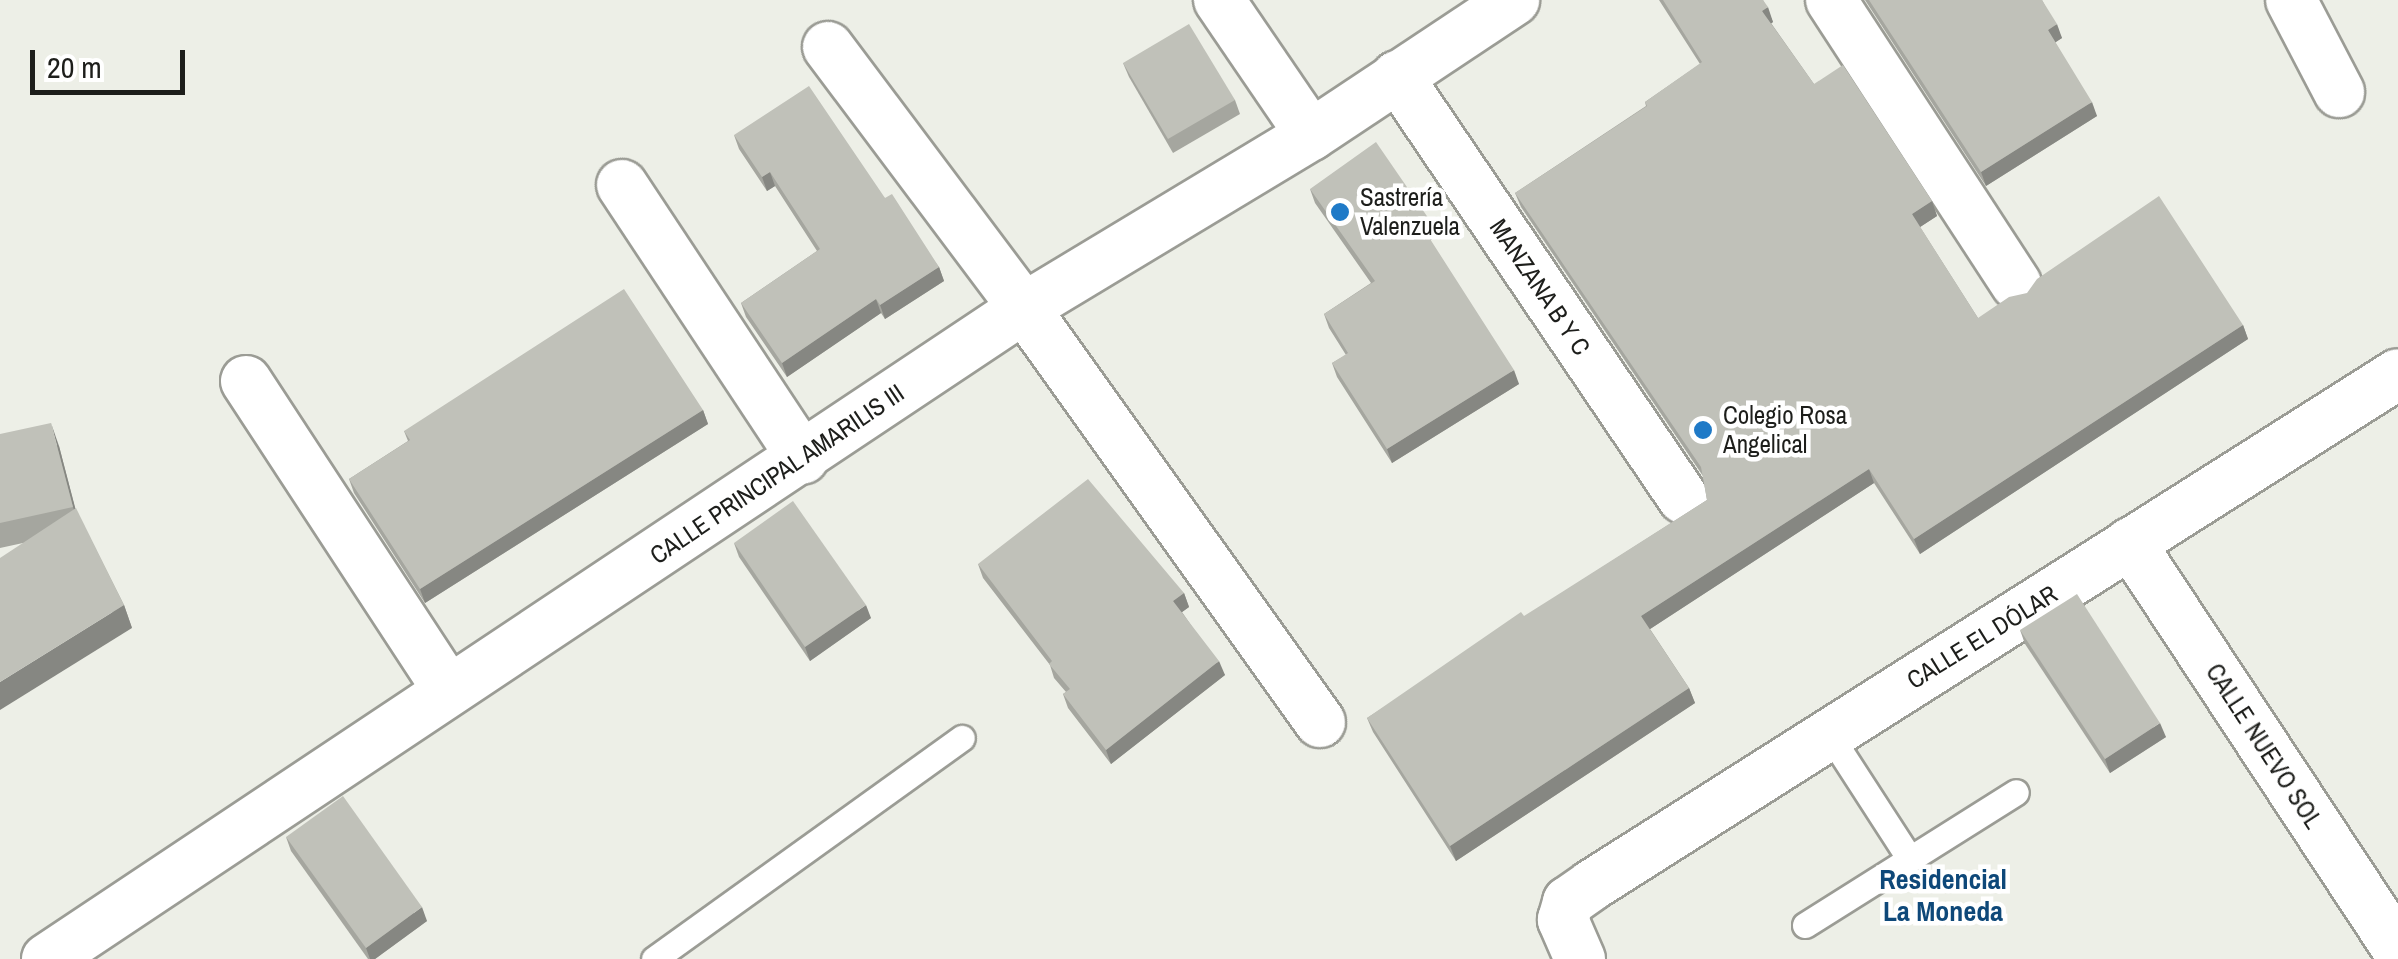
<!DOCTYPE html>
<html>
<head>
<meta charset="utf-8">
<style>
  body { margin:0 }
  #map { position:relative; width:2398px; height:959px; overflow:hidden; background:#edefe7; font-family:"Archivo Narrow",sans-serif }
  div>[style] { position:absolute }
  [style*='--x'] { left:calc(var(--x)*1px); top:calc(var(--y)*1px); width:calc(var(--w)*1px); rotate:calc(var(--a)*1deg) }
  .roads { filter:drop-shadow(2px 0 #9b9c95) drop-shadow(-2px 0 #9b9c95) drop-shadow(0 2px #9b9c95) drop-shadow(0 -2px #9b9c95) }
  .lane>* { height:25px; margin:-12.5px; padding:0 12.5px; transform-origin:12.5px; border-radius:12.5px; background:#fff }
  .street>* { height:50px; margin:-25px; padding:0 25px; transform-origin:25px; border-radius:25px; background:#fff }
  .wall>* { inset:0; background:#a5a69f }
  .shaded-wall>* { inset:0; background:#868782 }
  .building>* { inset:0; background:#c0c1b9 }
  .dots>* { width:28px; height:28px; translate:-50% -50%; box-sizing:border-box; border:5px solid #fff; border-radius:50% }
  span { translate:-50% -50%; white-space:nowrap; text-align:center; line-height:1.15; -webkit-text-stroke:9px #fff; paint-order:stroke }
  .poi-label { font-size:25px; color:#1d1e1b }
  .left { translate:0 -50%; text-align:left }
  .street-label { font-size:25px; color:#1d1e1b }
  .neighbourhood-label { font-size:28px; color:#0e4879; font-weight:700 }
  .scale { position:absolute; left:30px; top:50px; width:155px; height:45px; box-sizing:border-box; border:5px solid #1d1e1b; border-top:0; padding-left:12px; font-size:30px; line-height:35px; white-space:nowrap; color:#1d1e1b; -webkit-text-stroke:8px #fff; paint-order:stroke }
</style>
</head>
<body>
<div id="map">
  <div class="roads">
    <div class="lane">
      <div style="--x:1829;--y:734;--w:149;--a:57.1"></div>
      <div style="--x:1805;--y:925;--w:249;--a:-32.2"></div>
      <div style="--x:654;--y:959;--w:379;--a:-35.7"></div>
    </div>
    <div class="street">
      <div style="--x:1219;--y:0;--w:163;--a:55.7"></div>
      <div style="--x:1831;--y:0;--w:339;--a:56.9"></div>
      <div style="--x:2291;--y:0;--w:104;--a:62.4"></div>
      <div style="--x:828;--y:47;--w:326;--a:53.1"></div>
      <div style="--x:1024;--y:308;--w:509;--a:54.44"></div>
      <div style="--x:1397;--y:76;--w:510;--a:55.87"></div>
      <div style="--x:622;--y:185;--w:328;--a:56.5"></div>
      <div style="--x:246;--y:381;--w:369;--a:56.8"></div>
      <div style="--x:2130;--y:543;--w:486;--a:56.6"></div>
      <div style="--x:47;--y:959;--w:1174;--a:-33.68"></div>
      <div style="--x:1024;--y:308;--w:335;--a:-31.1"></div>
      <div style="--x:1311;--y:135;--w:244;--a:-33.6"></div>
      <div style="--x:1580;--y:959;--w:43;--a:-113.6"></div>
      <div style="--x:1563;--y:920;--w:19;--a:-74"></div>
      <div style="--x:1568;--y:902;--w:29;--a:-35"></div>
      <div style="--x:1592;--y:885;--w:954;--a:-32.37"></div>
    </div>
  </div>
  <div class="wall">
    <div style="clip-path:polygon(1659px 0,1763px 0,1773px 22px,1771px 23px,1814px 84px,1932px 201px,1937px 216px,1920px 227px,1978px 318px,2243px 325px,2248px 339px,1920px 554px,1874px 483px,1650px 629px,1689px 688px,1695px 703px,1456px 861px,1373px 732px,1367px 718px,1707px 500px,1703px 476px,1521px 207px,1515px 193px,1646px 106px,1645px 102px,1700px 64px)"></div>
    <div style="clip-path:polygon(1865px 0,2042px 0,2062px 38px,2055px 42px,2097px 116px,1986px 186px)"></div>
    <div style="clip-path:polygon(1123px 63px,1235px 100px,1240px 114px,1173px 153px,1129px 77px)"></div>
    <div style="clip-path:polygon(734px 135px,885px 198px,939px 267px,944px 281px,885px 319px,881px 313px,787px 377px,746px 317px,741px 303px,817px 251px,775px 186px,767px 191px,739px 149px)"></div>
    <div style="clip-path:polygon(1310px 189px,1436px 236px,1430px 240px,1519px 384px,1392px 463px,1337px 377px,1332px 363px,1346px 355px,1329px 328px,1324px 314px,1371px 283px,1315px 203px)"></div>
    <div style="clip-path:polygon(703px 410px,708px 424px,425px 603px,354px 493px,349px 479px,408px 441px,404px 431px)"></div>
    <div style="clip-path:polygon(0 434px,59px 446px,75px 508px,124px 605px,132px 628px,23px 543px,0 548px)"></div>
    <div style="clip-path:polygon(734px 543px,871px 618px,810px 661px,739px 557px)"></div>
    <div style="clip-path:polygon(978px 564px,1184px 593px,1189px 607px,1182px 612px,1225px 675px,1111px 764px,1068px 708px,1063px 694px,1066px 692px,1054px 678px,1050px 665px,983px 578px)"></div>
    <div style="clip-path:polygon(2020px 630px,2166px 737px,2110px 773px,2025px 644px)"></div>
    <div style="clip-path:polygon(286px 837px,427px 921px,375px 959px,368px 959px,291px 851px)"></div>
  </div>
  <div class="shaded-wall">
    <div style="clip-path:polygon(1768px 7px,1773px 22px,1768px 26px,1762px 11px)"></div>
    <div style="clip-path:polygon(2057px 24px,2062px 38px,2053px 44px,2048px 30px)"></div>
    <div style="clip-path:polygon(2092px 102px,2097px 116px,1986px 186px,1981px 172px)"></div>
    <div style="clip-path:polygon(770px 172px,775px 186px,767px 191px,762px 177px)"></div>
    <div style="clip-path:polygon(1932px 201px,1937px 216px,1917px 229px,1912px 214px)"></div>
    <div style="clip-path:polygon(1431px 222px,1436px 236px,1428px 242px,1423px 228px)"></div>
    <div style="clip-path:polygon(939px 267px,944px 281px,885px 319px,880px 305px)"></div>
    <div style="clip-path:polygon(876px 299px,881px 313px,787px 377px,782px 363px)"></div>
    <div style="clip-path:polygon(2243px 325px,2248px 339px,1920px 554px,1914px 539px)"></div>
    <div style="clip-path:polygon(1514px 370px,1519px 384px,1392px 463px,1387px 449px)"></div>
    <div style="clip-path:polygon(703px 410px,708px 424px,425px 603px,420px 589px)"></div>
    <div style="clip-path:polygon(51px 423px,59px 446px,81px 530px,73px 507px)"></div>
    <div style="clip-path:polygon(1869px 469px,1874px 483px,1647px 631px,1641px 616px)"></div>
    <div style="clip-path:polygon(1184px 593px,1189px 607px,1178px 615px,1173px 601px)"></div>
    <div style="clip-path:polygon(124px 605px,132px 628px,0 710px,0 682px)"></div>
    <div style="clip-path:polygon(866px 605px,871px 618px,810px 661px,805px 647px)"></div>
    <div style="clip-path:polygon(1219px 661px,1225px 675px,1111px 764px,1106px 750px)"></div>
    <div style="clip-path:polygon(1689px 688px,1695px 703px,1456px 861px,1450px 846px)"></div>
    <div style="clip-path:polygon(2160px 723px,2166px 737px,2110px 773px,2105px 759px)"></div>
    <div style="clip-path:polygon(422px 907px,427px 921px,375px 959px,370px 959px,366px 948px)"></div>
  </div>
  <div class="building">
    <div style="clip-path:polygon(1663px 0,1763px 0,1768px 7px,1762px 11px,1814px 84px,1843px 65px,1932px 201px,1912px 214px,1978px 318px,2009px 297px,2027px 293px,2037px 279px,2159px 196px,2243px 325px,1914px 539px,1869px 469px,1641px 616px,1689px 688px,1450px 846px,1367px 718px,1521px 612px,1524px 616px,1707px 500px,1701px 467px,1515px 193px,1647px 106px,1645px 102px,1702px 62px)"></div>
    <div style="clip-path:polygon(1869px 0,2042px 0,2057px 24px,2048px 30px,2092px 102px,1981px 172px)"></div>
    <div style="clip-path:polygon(1189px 24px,1235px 100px,1168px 139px,1123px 63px)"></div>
    <div style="clip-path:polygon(809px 86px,885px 198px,892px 194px,939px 267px,880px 305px,876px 299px,782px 363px,741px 303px,820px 249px,770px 172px,762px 177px,734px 135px)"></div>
    <div style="clip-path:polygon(1376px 142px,1431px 222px,1423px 228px,1514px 370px,1387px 449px,1332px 363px,1348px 353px,1324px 314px,1375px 281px,1310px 189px)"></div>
    <div style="clip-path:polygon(624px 289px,703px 410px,420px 589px,349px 479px,410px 440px,404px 431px)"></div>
    <div style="clip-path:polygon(51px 423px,73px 507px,0 523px,0 434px)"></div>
    <div style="clip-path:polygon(1088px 479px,1184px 593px,1173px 601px,1219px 661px,1106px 750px,1063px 694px,1070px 689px,1049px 664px,1052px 661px,978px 564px)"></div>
    <div style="clip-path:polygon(793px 501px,866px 605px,805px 647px,734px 543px)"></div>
    <div style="clip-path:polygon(76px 508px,124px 605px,0 682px,0 558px)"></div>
    <div style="clip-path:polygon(2077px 594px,2160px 723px,2105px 759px,2020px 630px)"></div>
    <div style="clip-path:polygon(343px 796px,422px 907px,366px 948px,286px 837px)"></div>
  </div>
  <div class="dots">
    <div style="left:1340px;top:212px;background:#1f7ac7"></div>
    <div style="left:1703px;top:430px;background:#1f7ac7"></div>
  </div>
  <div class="poi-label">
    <span class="left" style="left:1360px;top:212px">Sastrería<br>Valenzuela</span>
    <span class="left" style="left:1723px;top:430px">Colegio Rosa<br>Angelical</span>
  </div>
  <div class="street-label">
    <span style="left:1540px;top:287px;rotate:56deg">MANZANA B Y C</span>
    <span style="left:777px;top:474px;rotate:-34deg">CALLE PRINCIPAL AMARILIS III</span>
    <span style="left:1982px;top:637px;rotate:-32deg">CALLE EL DÓLAR</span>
    <span style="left:2264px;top:746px;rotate:57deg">CALLE NUEVO SOL</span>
  </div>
  <div class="neighbourhood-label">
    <span style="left:1943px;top:895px">Residencial<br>La Moneda</span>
  </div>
  <div class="scale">20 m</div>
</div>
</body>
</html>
